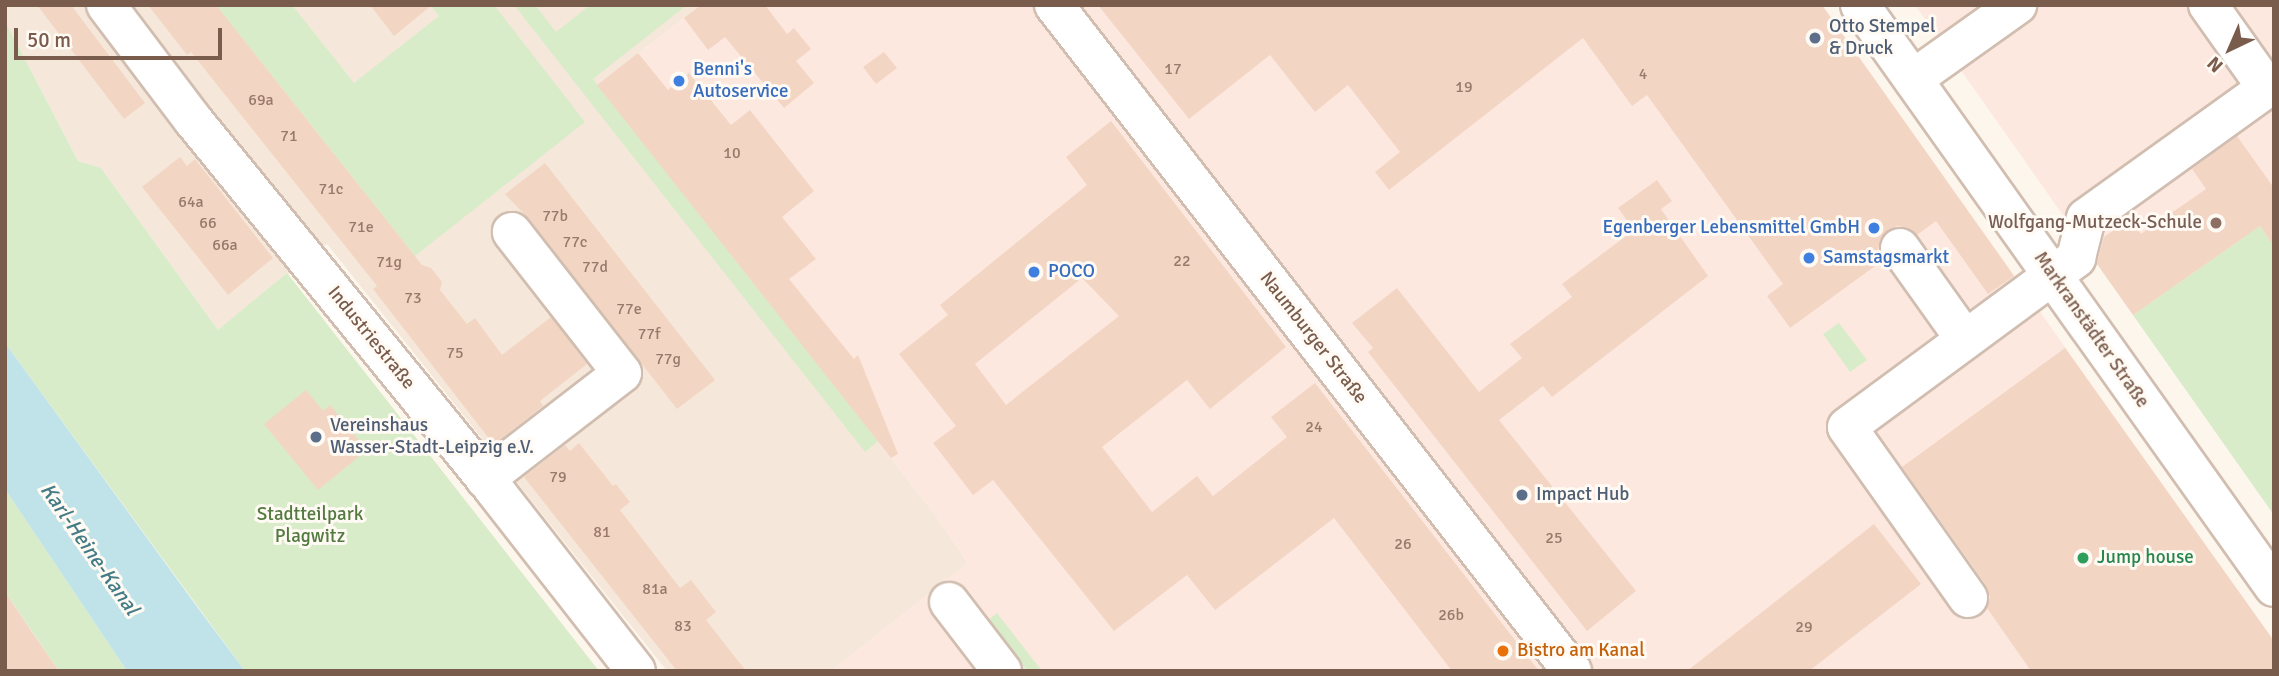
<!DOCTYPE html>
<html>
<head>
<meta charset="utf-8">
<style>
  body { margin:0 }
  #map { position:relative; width:2279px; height:676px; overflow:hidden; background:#fdf6ec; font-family:Signika,sans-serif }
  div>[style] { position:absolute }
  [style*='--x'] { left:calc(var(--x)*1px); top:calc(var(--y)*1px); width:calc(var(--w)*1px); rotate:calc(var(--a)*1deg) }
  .residential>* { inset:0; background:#f5e8da }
  .commercial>* { inset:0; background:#fde8e0 }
  .green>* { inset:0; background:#d8ecc9 }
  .water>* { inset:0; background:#bfe3e8 }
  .building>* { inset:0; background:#f3d5c3 }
  .roads { filter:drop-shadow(2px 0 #d1beb0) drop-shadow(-2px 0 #d1beb0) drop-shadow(0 2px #d1beb0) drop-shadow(0 -2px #d1beb0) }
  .minor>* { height:38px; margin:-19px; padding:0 19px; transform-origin:19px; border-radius:19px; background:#fff }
  .dots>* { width:19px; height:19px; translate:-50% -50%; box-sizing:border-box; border:4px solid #fffaf3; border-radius:50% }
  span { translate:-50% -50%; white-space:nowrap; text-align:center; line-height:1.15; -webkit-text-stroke:6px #fffaf3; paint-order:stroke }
  .number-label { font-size:16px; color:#987a6a }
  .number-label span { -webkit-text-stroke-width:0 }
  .service-label { font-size:19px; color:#4e5e75 }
  .left { translate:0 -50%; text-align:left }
  .shop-label { font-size:19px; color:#366cbe }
  .right { translate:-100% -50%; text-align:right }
  .education-label { font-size:19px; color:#785e54 }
  .street-label { font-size:19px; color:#7a5c4d }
  .park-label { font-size:19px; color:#537a41 }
  .leisure-label { font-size:19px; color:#27864d }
  .food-label { font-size:19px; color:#c56008 }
  .water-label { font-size:21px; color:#437c86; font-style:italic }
  .frame { position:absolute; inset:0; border:7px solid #7a5c4d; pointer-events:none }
  .north { position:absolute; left:2195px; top:14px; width:70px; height:70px; -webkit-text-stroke:5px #fffaf3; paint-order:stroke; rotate:224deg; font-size:19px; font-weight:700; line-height:28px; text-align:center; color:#7a5c4d }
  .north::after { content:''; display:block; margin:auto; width:24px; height:32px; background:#7a5c4d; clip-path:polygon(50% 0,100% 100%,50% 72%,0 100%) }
  .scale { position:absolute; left:14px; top:28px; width:208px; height:32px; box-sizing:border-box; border:4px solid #7a5c4d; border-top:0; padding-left:9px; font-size:21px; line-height:24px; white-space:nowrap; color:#7a5c4d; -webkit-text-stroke:5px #fffaf3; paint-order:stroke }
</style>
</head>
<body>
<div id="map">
  <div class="residential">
    <div style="clip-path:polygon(5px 5px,701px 5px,597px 85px,934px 513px,968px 563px,831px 671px,667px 671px,327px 244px,218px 330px,101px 168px,78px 161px,5px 21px)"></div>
  </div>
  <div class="commercial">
    <div style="clip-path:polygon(701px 5px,1822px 5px,2274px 641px,2274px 671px,831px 671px,968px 563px,934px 513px,597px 85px)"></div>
    <div style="clip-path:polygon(1915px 5px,2274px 5px,2274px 515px)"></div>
  </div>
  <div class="green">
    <div style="clip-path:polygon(216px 5px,292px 5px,354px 83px,439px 16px,430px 5px,494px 5px,585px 122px,415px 256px)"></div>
    <div style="clip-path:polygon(514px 5px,535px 5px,556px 32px,590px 5px,687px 5px,593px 79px,878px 441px,865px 452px)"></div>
    <div style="clip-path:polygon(5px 21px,78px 161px,101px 168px,218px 330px,287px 273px,599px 671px,245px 671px,5px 343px)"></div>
    <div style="clip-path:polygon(2260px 226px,2274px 246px,2274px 515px,2133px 315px)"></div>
    <div style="clip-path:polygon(1839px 323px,1867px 360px,1850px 372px,1823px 334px)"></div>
    <div style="clip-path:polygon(5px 489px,127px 671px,59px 671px,5px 592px)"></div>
    <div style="clip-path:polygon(997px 613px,1042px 671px,1027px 671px,988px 620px)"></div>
  </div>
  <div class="water">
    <div style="clip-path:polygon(5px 343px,198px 608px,245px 671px,127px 671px,5px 489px)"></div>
  </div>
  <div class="building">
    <div style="clip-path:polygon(37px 5px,71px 5px,145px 103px,124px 119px)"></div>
    <div style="clip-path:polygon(148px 5px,216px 5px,422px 265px,431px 268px,442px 282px,440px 290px,467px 324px,475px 318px,502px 355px,551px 317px,587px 364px,540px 401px,543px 406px,494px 445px,373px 289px,377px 286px,191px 52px,187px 55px)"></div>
    <div style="clip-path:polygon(370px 5px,432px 5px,394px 36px)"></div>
    <div style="clip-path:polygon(701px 5px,765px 5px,787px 34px,794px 28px,811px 49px,796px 61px,814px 83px,784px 108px,725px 37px,708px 50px,684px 18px)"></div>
    <div style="clip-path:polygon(1098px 5px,1822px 5px,2014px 276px,1988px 294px,1936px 221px,1917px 235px,1908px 228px,1897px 226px,1887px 231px,1880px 240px,1878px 251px,1882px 261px,1790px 328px,1767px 296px,1783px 284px,1647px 95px,1632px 106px,1583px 38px,1389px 190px,1375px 172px,1400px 152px,1348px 85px,1315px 112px,1270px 55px,1189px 119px)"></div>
    <div style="clip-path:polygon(884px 52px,897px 68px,876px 84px,863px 67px)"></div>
    <div style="clip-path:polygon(638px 53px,668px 90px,689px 73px,731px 125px,750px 110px,814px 191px,782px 217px,816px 259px,789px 279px,854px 359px,858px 355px,898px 454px,891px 458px,597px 85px)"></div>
    <div style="clip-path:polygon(evenodd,1111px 121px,1286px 347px,1210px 409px,1187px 380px,1102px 447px,1152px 512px,1197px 476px,1213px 496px,1287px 437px,1271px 417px,1315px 383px,1539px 671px,1452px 671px,1334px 518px,1215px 610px,1187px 575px,1114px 631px,993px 480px,973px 495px,933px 443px,956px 426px,899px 354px,948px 315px,940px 305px,1087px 185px,1066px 157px,1111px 121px,1082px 278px,1119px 316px,1006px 405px,975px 364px,1082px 278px)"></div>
    <div style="clip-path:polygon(2237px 136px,2274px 188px,2274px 246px,2260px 226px,2133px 315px,2097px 264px,2104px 237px,2130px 219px,2141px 234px,2206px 189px,2192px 169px)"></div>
    <div style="clip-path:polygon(180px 157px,187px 166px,195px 159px,273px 258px,228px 295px,142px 187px)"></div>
    <div style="clip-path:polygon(545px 163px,715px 380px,677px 409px,529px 219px,505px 194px)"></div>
    <div style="clip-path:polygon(1657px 180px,1672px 201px,1661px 209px,1708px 276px,1552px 397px,1543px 386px,1499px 420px,1636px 591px,1587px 631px,1368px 352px,1373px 348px,1352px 323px,1397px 288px,1479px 392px,1522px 358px,1510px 344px,1572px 297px,1562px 284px,1634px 230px,1618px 208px)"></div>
    <div style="clip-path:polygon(2065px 348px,2274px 641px,2274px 671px,2031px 671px,1987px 608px,1990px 597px,1986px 585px,1902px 467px)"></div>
    <div style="clip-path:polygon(306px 390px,323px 411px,330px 405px,367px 450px,318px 490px,264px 424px)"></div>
    <div style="clip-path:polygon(579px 443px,613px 486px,616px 484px,630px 502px,620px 510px,680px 588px,691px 580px,716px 612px,706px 620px,746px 671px,677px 671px,524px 477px,565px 445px,570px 451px)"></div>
    <div style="clip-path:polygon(1874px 524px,1921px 584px,1809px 671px,1687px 671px)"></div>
    <div style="clip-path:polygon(5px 592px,32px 632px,59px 671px,5px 671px)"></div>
  </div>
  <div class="roads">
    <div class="minor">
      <div style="--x:106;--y:5;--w:144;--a:52.9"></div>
      <div style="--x:193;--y:120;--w:475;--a:50.8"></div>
      <div style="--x:493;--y:488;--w:232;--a:52"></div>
      <div style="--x:1054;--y:5;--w:844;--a:52.13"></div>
      <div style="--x:1860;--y:5;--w:714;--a:54.57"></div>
      <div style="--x:1913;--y:79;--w:128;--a:-35.4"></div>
      <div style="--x:1900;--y:248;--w:112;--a:54.5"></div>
      <div style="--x:485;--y:479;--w:173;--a:-37.7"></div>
      <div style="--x:622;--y:373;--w:179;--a:-128"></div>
      <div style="--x:1968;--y:598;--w:209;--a:-125.3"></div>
      <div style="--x:1847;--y:427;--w:285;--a:-36.4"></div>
      <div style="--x:2076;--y:258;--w:41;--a:-76"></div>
      <div style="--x:2086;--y:218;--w:223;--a:-35.7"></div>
      <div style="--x:2267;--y:88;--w:102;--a:-125.4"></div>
      <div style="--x:949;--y:602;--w:87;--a:52.5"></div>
    </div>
  </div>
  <div class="dots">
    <div style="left:1815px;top:38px;background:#5c6f8a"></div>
    <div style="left:679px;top:81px;background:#3f7fe0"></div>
    <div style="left:2216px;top:223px;background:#8d6e63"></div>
    <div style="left:1874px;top:228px;background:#3f7fe0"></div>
    <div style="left:1809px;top:258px;background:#3f7fe0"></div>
    <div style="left:1034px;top:272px;background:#3f7fe0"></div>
    <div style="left:316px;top:437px;background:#5c6f8a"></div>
    <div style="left:1522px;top:495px;background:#5c6f8a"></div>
    <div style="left:2083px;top:558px;background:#2e9e5b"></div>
    <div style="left:1503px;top:651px;background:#e8710a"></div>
  </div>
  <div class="number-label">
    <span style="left:1173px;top:69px">17</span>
    <span style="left:1643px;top:74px">4</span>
    <span style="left:1464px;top:87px">19</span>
    <span style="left:261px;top:100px">69a</span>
    <span style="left:289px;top:136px">71</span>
    <span style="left:732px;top:153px">10</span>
    <span style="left:331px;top:189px">71c</span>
    <span style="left:191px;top:202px">64a</span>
    <span style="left:555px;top:216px">77b</span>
    <span style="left:208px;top:223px">66</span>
    <span style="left:361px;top:227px">71e</span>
    <span style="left:575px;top:242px">77c</span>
    <span style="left:225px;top:245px">66a</span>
    <span style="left:1182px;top:261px">22</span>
    <span style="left:389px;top:262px">71g</span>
    <span style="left:595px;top:267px">77d</span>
    <span style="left:413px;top:298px">73</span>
    <span style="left:629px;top:309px">77e</span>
    <span style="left:649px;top:334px">77f</span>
    <span style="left:455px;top:353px">75</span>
    <span style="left:668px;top:359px">77g</span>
    <span style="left:1314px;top:427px">24</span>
    <span style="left:558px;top:477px">79</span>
    <span style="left:602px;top:532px">81</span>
    <span style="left:1554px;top:538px">25</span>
    <span style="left:1403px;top:544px">26</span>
    <span style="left:655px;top:589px">81a</span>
    <span style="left:1451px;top:615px">26b</span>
    <span style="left:683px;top:626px">83</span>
    <span style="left:1804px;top:627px">29</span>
  </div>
  <div class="service-label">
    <span class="left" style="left:1829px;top:38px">Otto Stempel<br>&amp; Druck</span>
    <span class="left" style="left:330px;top:437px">Vereinshaus<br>Wasser-Stadt-Leipzig e.V.</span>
    <span class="left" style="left:1536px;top:495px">Impact Hub</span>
  </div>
  <div class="shop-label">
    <span class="left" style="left:693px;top:81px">Benni's<br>Autoservice</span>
    <span class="right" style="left:1860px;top:228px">Egenberger Lebensmittel GmbH</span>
    <span class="left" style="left:1823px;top:258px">Samstagsmarkt</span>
    <span class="left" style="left:1048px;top:272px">POCO</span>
  </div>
  <div class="education-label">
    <span class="right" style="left:2202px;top:223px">Wolfgang-Mutzeck-Schule</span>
  </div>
  <div class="street-label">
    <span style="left:2091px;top:330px;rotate:55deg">Markranstädter Straße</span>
    <span style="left:371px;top:338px;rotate:51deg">Industriestraße</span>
    <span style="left:1313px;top:338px;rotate:52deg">Naumburger Straße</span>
  </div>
  <div class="park-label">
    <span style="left:310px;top:526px">Stadtteilpark<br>Plagwitz</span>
  </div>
  <div class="leisure-label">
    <span class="left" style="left:2097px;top:558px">Jump house</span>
  </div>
  <div class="food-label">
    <span class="left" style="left:1517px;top:651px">Bistro am Kanal</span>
  </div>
  <div class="water-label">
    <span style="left:90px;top:549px;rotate:55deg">Karl-Heine-Kanal</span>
  </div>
  <div class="frame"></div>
  <div class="north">N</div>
  <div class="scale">50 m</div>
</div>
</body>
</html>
